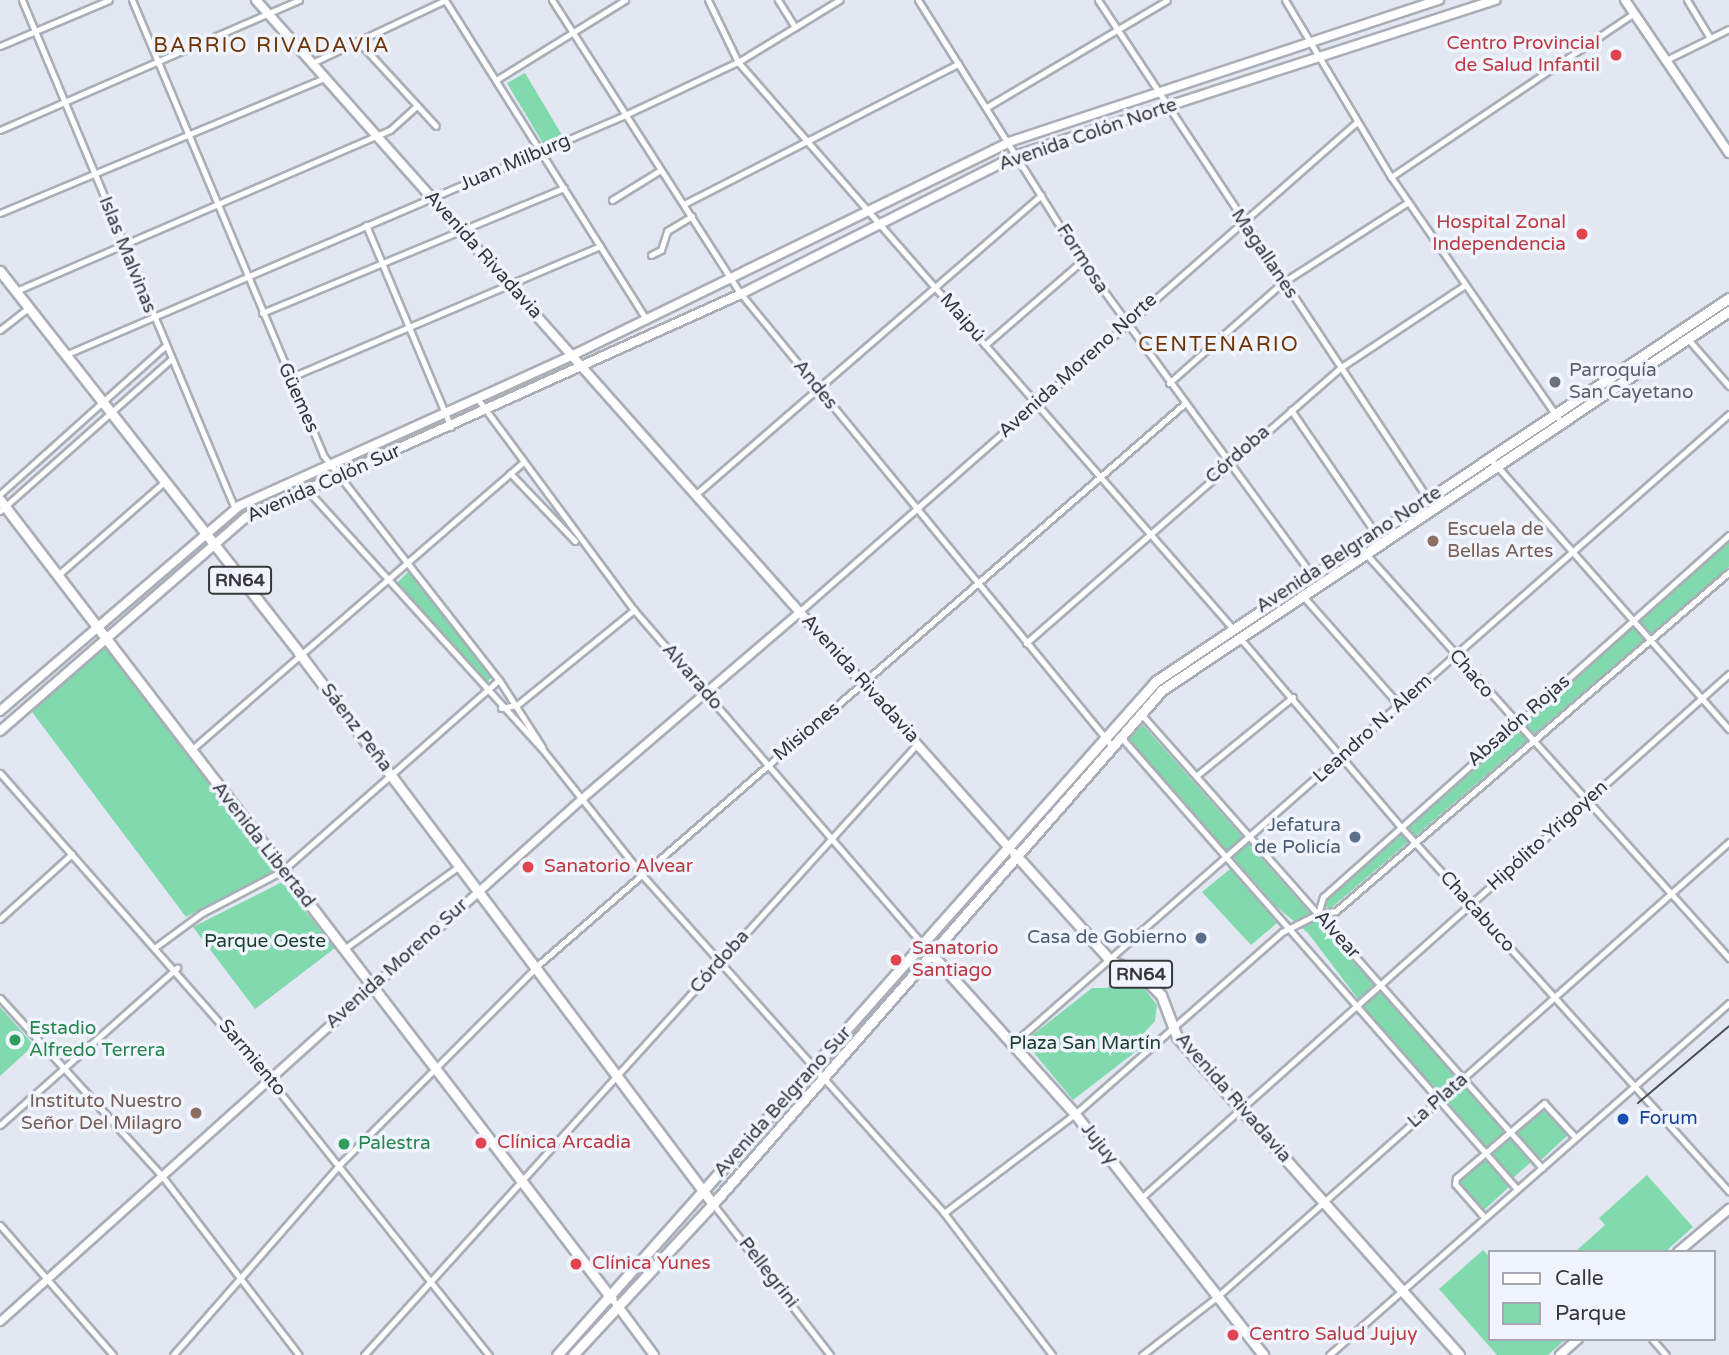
<!DOCTYPE html>
<html>
<head>
<meta charset="utf-8">
<style>
  body { margin:0 }
  #map { position:relative; width:1729px; height:1355px; overflow:hidden; background:#e3e7f1; font-family:"Varela Round",sans-serif }
  div>[style] { position:absolute }
  [style*='--x'] { left:calc(var(--x)*1px); top:calc(var(--y)*1px); width:calc(var(--w)*1px); rotate:calc(var(--a)*1deg) }
  .green>* { inset:0; background:#81d9ae }
  .roads { filter:drop-shadow(2px 0 #a9aeb7) drop-shadow(-2px 0 #a9aeb7) drop-shadow(0 2px #a9aeb7) drop-shadow(0 -2px #a9aeb7) }
  .minor>* { height:5px; margin:-2.5px; padding:0 2.5px; transform-origin:2.5px; border-radius:2.5px; background:#fff }
  .tertiary>* { height:7px; margin:-3.5px; padding:0 3.5px; transform-origin:3.5px; border-radius:3.5px; background:#fff }
  .secondary>* { height:8px; margin:-4px; padding:0 4px; transform-origin:4px; border-radius:4px; background:#fff }
  .primary>* { height:9px; margin:-4.5px; padding:0 4.5px; transform-origin:4.5px; border-radius:4.5px; background:#fff }
  .tram>* { height:2px; margin:-1px; padding:0 1px; transform-origin:1px; border-radius:1px; background:#4b4d51 }
  .dots>* { width:19px; height:19px; translate:-50% -50%; box-sizing:border-box; border:4px solid #f0f4fe; border-radius:50% }
  span { translate:-50% -50%; white-space:nowrap; text-align:center; line-height:1.15; -webkit-text-stroke:7px #f0f4fe; paint-order:stroke }
  .shield-label span { padding:2px 5px; background:#f0f4fe; border:2px solid; border-radius:5px; -webkit-text-stroke-width:0 }
  .shield-label { font-size:18px; color:#35373a; font-weight:700 }
  .health-label { font-size:19px; color:#be3a42 }
  .right { translate:-100% -50%; text-align:right }
  .left { translate:0 -50%; text-align:left }
  .street-label { font-size:19px; color:#35373a }
  .worship-label { font-size:19px; color:#5b616d }
  .education-label { font-size:19px; color:#785e54 }
  .service-label { font-size:19px; color:#4e5e75 }
  .park-label { font-size:19px; color:#183f2e }
  .leisure-label { font-size:19px; color:#27864d }
  .transit-label { font-size:19px; color:#164399 }
  .neighbourhood-label { font-size:21px; color:#6f3404; letter-spacing:2px }
  .legend { position:absolute; left:1488px; top:1250px; width:228px; height:91px; box-sizing:border-box; background:#f0f4fe; border:2px solid #a5a8b0; margin:0; padding:9px 12px; list-style:none; font-size:21px; color:#35373a }
  .legend li { display:flex; align-items:center; gap:14px; height:35px }
  .legend b { width:35px; border:2px solid #a5a8b0 }
</style>
</head>
<body>
<div id="map">
  <div class="green">
    <div style="clip-path:polygon(525px 73px,562px 135px,544px 145px,507px 83px)"></div>
    <div style="clip-path:polygon(1729px 539px,1729px 567px,1329px 910px,1323px 902px,1411px 820px)"></div>
    <div style="clip-path:polygon(411px 569px,492px 676px,488px 682px,396px 584px)"></div>
    <div style="clip-path:polygon(105px 642px,278px 870px,186px 917px,29px 708px)"></div>
    <div style="clip-path:polygon(1143px 725px,1531px 1162px,1513px 1178px,1374px 1020px,1308px 933px,1278px 908px,1128px 739px)"></div>
    <div style="clip-path:polygon(1230px 869px,1277px 923px,1251px 945px,1202px 892px)"></div>
    <div style="clip-path:polygon(282px 882px,335px 948px,255px 1009px,193px 927px)"></div>
    <div style="clip-path:polygon(1123px 974px,1137px 979px,1157px 1005px,1155px 1021px,1143px 1034px,1143px 1046px,1073px 1100px,1030px 1048px,1030px 1037px,1092px 988px,1107px 988px)"></div>
    <div style="clip-path:polygon(0 1007px,34px 1045px,0 1076px)"></div>
    <div style="clip-path:polygon(1543px 1107px,1568px 1135px,1541px 1160px,1516px 1132px)"></div>
    <div style="clip-path:polygon(1485px 1159px,1509px 1187px,1484px 1210px,1459px 1183px)"></div>
    <div style="clip-path:polygon(1647px 1175px,1693px 1227px,1665px 1252px,1575px 1252px,1605px 1225px,1599px 1218px)"></div>
    <div style="clip-path:polygon(1483px 1250px,1489px 1256px,1489px 1339px,1566px 1339px,1548px 1355px,1497px 1355px,1439px 1289px)"></div>
  </div>
  <div class="roads">
    <div class="minor">
      <div style="--x:22;--y:0;--w:552;--a:67.29"></div>
      <div style="--x:132;--y:0;--w:493;--a:67.2"></div>
      <div style="--x:323;--y:455;--w:286;--a:52"></div>
      <div style="--x:499;--y:680;--w:80;--a:57.3"></div>
      <div style="--x:445;--y:0;--w:376;--a:57.8"></div>
      <div style="--x:552;--y:0;--w:350;--a:57.3"></div>
      <div style="--x:741;--y:294;--w:583;--a:50.63"></div>
      <div style="--x:708;--y:0;--w:69;--a:64.2"></div>
      <div style="--x:738;--y:62;--w:754;--a:48.87"></div>
      <div style="--x:778;--y:0;--w:32;--a:58"></div>
      <div style="--x:918;--y:0;--w:308;--a:57.9"></div>
      <div style="--x:1082;--y:261;--w:388;--a:53.8"></div>
      <div style="--x:1098;--y:0;--w:598;--a:56.52"></div>
      <div style="--x:1285;--y:0;--w:206;--a:59.1"></div>
      <div style="--x:1391;--y:177;--w:297;--a:55.3"></div>
      <div style="--x:1687;--y:0;--w:44;--a:58.8"></div>
      <div style="--x:358;--y:41;--w:115;--a:47.5"></div>
      <div style="--x:0;--y:46;--w:118;--a:-22.9"></div>
      <div style="--x:1666;--y:60;--w:70;--a:-26.2"></div>
      <div style="--x:312;--y:63;--w:147;--a:-25.3"></div>
      <div style="--x:496;--y:80;--w:152;--a:-31.8"></div>
      <div style="--x:987;--y:107;--w:209;--a:-30.7"></div>
      <div style="--x:0;--y:130;--w:326;--a:-23.5"></div>
      <div style="--x:1391;--y:177;--w:292;--a:-34"></div>
      <div style="--x:612;--y:200;--w:55;--a:-31.7"></div>
      <div style="--x:684;--y:204;--w:308;--a:-27.1"></div>
      <div style="--x:0;--y:213;--w:352;--a:-22.6"></div>
      <div style="--x:366;--y:225;--w:219;--a:67.2"></div>
      <div style="--x:651;--y:255;--w:11;--a:-27"></div>
      <div style="--x:661;--y:250;--w:20;--a:-72"></div>
      <div style="--x:667;--y:231;--w:29;--a:-31"></div>
      <div style="--x:16;--y:291;--w:407;--a:-23.3"></div>
      <div style="--x:390;--y:130;--w:36;--a:-42"></div>
      <div style="--x:262;--y:313;--w:327;--a:-22.5"></div>
      <div style="--x:0;--y:330;--w:36;--a:-38"></div>
      <div style="--x:1687;--y:338;--w:64;--a:48.8"></div>
      <div style="--x:985;--y:345;--w:128;--a:-40.9"></div>
      <div style="--x:65;--y:355;--w:607;--a:-23.19"></div>
      <div style="--x:623;--y:116;--w:127;--a:-25.2"></div>
      <div style="--x:738;--y:62;--w:119;--a:-31.5"></div>
      <div style="--x:289;--y:378;--w:338;--a:-23"></div>
      <div style="--x:1169;--y:383;--w:151;--a:-41.5"></div>
      <div style="--x:1282;--y:283;--w:150;--a:-32.7"></div>
      <div style="--x:477;--y:398;--w:264;--a:53.5"></div>
      <div style="--x:634;--y:610;--w:441;--a:49.2"></div>
      <div style="--x:1291;--y:410;--w:150;--a:55.6"></div>
      <div style="--x:1489;--y:457;--w:363;--a:48.6"></div>
      <div style="--x:510;--y:473;--w:94;--a:46.3"></div>
      <div style="--x:299;--y:481;--w:363;--a:47.8"></div>
      <div style="--x:543;--y:750;--w:161;--a:51.6"></div>
      <div style="--x:643;--y:876;--w:452;--a:48.2"></div>
      <div style="--x:944;--y:1213;--w:178;--a:52.7"></div>
      <div style="--x:0;--y:494;--w:220;--a:-41.9"></div>
      <div style="--x:695;--y:495;--w:458;--a:-40.9"></div>
      <div style="--x:0;--y:511;--w:227;--a:-41.6"></div>
      <div style="--x:1357;--y:544;--w:557;--a:48.06"></div>
      <div style="--x:58;--y:575;--w:138;--a:-41.2"></div>
      <div style="--x:1302;--y:595;--w:147;--a:48.6"></div>
      <div style="--x:799;--y:612;--w:743;--a:-41.29"></div>
      <div style="--x:1240;--y:638;--w:247;--a:49.6"></div>
      <div style="--x:1400;--y:826;--w:492;--a:48"></div>
      <div style="--x:1026;--y:643;--w:417;--a:-41.2"></div>
      <div style="--x:1340;--y:368;--w:150;--a:-33.6"></div>
      <div style="--x:501;--y:708;--w:16;--a:-11"></div>
      <div style="--x:517;--y:705;--w:151;--a:-39.1"></div>
      <div style="--x:1141;--y:714;--w:606;--a:48.55"></div>
      <div style="--x:1120;--y:736;--w:602;--a:48.77"></div>
      <div style="--x:191;--y:750;--w:438;--a:-40.9"></div>
      <div style="--x:0;--y:773;--w:409;--a:48.7"></div>
      <div style="--x:270;--y:1080;--w:352;--a:51.5"></div>
      <div style="--x:1196;--y:776;--w:125;--a:-39.2"></div>
      <div style="--x:1318;--y:914;--w:18;--a:-74"></div>
      <div style="--x:1323;--y:897;--w:544;--a:-41.72"></div>
      <div style="--x:0;--y:919;--w:97;--a:-42.1"></div>
      <div style="--x:157;--y:946;--w:56;--a:-36.3"></div>
      <div style="--x:202;--y:913;--w:90;--a:-27.7"></div>
      <div style="--x:282;--y:871;--w:289;--a:-41.4"></div>
      <div style="--x:344;--y:949;--w:142;--a:-35.8"></div>
      <div style="--x:0;--y:998;--w:241;--a:47.7"></div>
      <div style="--x:162;--y:1176;--w:225;--a:52.6"></div>
      <div style="--x:1015;--y:1042;--w:951;--a:-41.33"></div>
      <div style="--x:0;--y:1125;--w:237;--a:-41.6"></div>
      <div style="--x:1141;--y:1198;--w:788;--a:-41.71"></div>
      <div style="--x:713;--y:1204;--w:191;--a:52.2"></div>
      <div style="--x:944;--y:1213;--w:164;--a:-37.1"></div>
      <div style="--x:1075;--y:1114;--w:276;--a:-41.3"></div>
      <div style="--x:1282;--y:932;--w:40;--a:-26.6"></div>
      <div style="--x:1318;--y:914;--w:18;--a:-9"></div>
      <div style="--x:1336;--y:911;--w:519;--a:-40.78"></div>
      <div style="--x:1484;--y:1217;--w:44;--a:-131.3"></div>
      <div style="--x:1455;--y:1184;--w:6;--a:-81"></div>
      <div style="--x:1456;--y:1178;--w:116;--a:-40.4"></div>
      <div style="--x:1544;--y:1103;--w:46;--a:47.6"></div>
      <div style="--x:0;--y:1225;--w:172;--a:49"></div>
      <div style="--x:1652;--y:1339;--w:21;--a:49"></div>
      <div style="--x:173;--y:1355;--w:254;--a:-48.8"></div>
      <div style="--x:340;--y:1164;--w:281;--a:-45.1"></div>
      <div style="--x:538;--y:965;--w:856;--a:-40.97"></div>
      <div style="--x:364;--y:1355;--w:824;--a:-47.85"></div>
      <div style="--x:1142;--y:1355;--w:96;--a:-37.8"></div>
      <div style="--x:1218;--y:1296;--w:684;--a:-41.62"></div>
      <div style="--x:1329;--y:1355;--w:533;--a:-41.35"></div>
    </div>
    <div class="tertiary">
      <div style="--x:0;--y:1321;--w:782;--a:-41.94"></div>
      <div style="--x:582;--y:798;--w:286;--a:-40.6"></div>
    </div>
    <div class="secondary">
      <div style="--x:256;--y:0;--w:1135;--a:48.39"></div>
      <div style="--x:1625;--y:0;--w:185;--a:55.8"></div>
      <div style="--x:0;--y:711;--w:315;--a:-40.6"></div>
      <div style="--x:239;--y:506;--w:367;--a:-24.3"></div>
      <div style="--x:573;--y:355;--w:485;--a:-26"></div>
      <div style="--x:1009;--y:142;--w:453;--a:-18.3"></div>
      <div style="--x:0;--y:731;--w:326;--a:-41"></div>
      <div style="--x:246;--y:517;--w:543;--a:-24.25"></div>
      <div style="--x:741;--y:294;--w:309;--a:-26.7"></div>
      <div style="--x:1017;--y:155;--w:503;--a:-17.97"></div>
      <div style="--x:1678;--y:1252;--w:67;--a:-40.1"></div>
      <div style="--x:617;--y:1305;--w:62;--a:53.5"></div>
      <div style="--x:1560;--y:1355;--w:24;--a:-42"></div>
    </div>
    <div class="primary">
      <div style="--x:0;--y:271;--w:485;--a:51.9"></div>
      <div style="--x:299;--y:653;--w:689;--a:53.08"></div>
      <div style="--x:0;--y:500;--w:1006;--a:52.55"></div>
      <div style="--x:1014;--y:853;--w:144;--a:48.1"></div>
      <div style="--x:1110;--y:960;--w:33;--a:25"></div>
      <div style="--x:1140;--y:974;--w:30;--a:45"></div>
      <div style="--x:1161;--y:995;--w:45;--a:69.1"></div>
      <div style="--x:1177;--y:1037;--w:425;--a:48.4"></div>
      <div style="--x:927;--y:949;--w:222;--a:48.1"></div>
      <div style="--x:1075;--y:1114;--w:306;--a:52"></div>
      <div style="--x:557;--y:1355;--w:902;--a:-48.37"></div>
      <div style="--x:1156;--y:681;--w:689;--a:-33.76"></div>
      <div style="--x:573;--y:1355;--w:206;--a:-47.2"></div>
      <div style="--x:713;--y:1204;--w:682;--a:-48.86"></div>
      <div style="--x:1162;--y:690;--w:682;--a:-33.76"></div>
    </div>
  </div>
  <div class="tram">
    <div style="--x:1638;--y:1103;--w:119;--a:-40.2"></div>
  </div>
  <div class="dots">
    <div style="left:1616px;top:55px;background:#e0444e"></div>
    <div style="left:1582px;top:234px;background:#e0444e"></div>
    <div style="left:1555px;top:382px;background:#6b7280"></div>
    <div style="left:1433px;top:541px;background:#8d6e63"></div>
    <div style="left:1355px;top:837px;background:#5c6f8a"></div>
    <div style="left:528px;top:867px;background:#e0444e"></div>
    <div style="left:1201px;top:938px;background:#5c6f8a"></div>
    <div style="left:896px;top:960px;background:#e0444e"></div>
    <div style="left:15px;top:1040px;background:#2e9e5b"></div>
    <div style="left:196px;top:1113px;background:#8d6e63"></div>
    <div style="left:1623px;top:1119px;background:#1a4fb4"></div>
    <div style="left:481px;top:1143px;background:#e0444e"></div>
    <div style="left:344px;top:1144px;background:#2e9e5b"></div>
    <div style="left:576px;top:1264px;background:#e0444e"></div>
    <div style="left:1233px;top:1335px;background:#e0444e"></div>
  </div>
  <div class="shield-label">
    <span style="left:240px;top:580px">RN64</span>
    <span style="left:1141px;top:974px">RN64</span>
  </div>
  <div class="health-label">
    <span class="right" style="left:1600px;top:55px">Centro Provincial<br>de Salud Infantil</span>
    <span class="right" style="left:1566px;top:234px">Hospital Zonal<br>Independencia</span>
    <span class="left" style="left:544px;top:867px">Sanatorio Alvear</span>
    <span class="left" style="left:912px;top:960px">Sanatorio<br>Santiago</span>
    <span class="left" style="left:497px;top:1143px">Clínica Arcadia</span>
    <span class="left" style="left:592px;top:1264px">Clínica Yunes</span>
    <span class="left" style="left:1249px;top:1335px">Centro Salud Jujuy</span>
  </div>
  <div class="street-label">
    <span style="left:1088px;top:135px;rotate:-19deg">Avenida Colón Norte</span>
    <span style="left:515px;top:163px;rotate:-23deg">Juan Milburg</span>
    <span style="left:1264px;top:254px;rotate:56deg">Magallanes</span>
    <span style="left:127px;top:255px;rotate:68deg">Islas Malvinas</span>
    <span style="left:483px;top:255px;rotate:48deg">Avenida Rivadavia</span>
    <span style="left:1082px;top:259px;rotate:57deg">Formosa</span>
    <span style="left:962px;top:318px;rotate:49deg">Maipú</span>
    <span style="left:1078px;top:366px;rotate:-42deg">Avenida Moreno Norte</span>
    <span style="left:815px;top:385px;rotate:51deg">Andes</span>
    <span style="left:298px;top:398px;rotate:66deg">Güemes</span>
    <span style="left:1238px;top:455px;rotate:-41deg">Córdoba</span>
    <span style="left:324px;top:484px;rotate:-24deg">Avenida Colón Sur</span>
    <span style="left:1349px;top:550px;rotate:-33deg">Avenida Belgrano Norte</span>
    <span style="left:1471px;top:674px;rotate:49deg">Chaco</span>
    <span style="left:692px;top:677px;rotate:49deg">Alvarado</span>
    <span style="left:860px;top:679px;rotate:48deg">Avenida Rivadavia</span>
    <span style="left:1519px;top:721px;rotate:-41deg">Absalón Rojas</span>
    <span style="left:356px;top:728px;rotate:53deg">Sáenz Peña</span>
    <span style="left:1373px;top:729px;rotate:-42deg">Leandro N. Alem</span>
    <span style="left:807px;top:732px;rotate:-40deg">Misiones</span>
    <span style="left:1548px;top:836px;rotate:-42deg">Hipólito Yrigoyen</span>
    <span style="left:263px;top:845px;rotate:52deg">Avenida Libertad</span>
    <span style="left:1477px;top:912px;rotate:48deg">Chacabuco</span>
    <span style="left:1337px;top:935px;rotate:48deg">Alvear</span>
    <span style="left:720px;top:962px;rotate:-48deg">Córdoba</span>
    <span style="left:397px;top:964px;rotate:-42deg">Avenida Moreno Sur</span>
    <span style="left:252px;top:1058px;rotate:50deg">Sarmiento</span>
    <span style="left:1233px;top:1098px;rotate:49deg">Avenida Rivadavia</span>
    <span style="left:1438px;top:1101px;rotate:-41deg">La Plata</span>
    <span style="left:783px;top:1102px;rotate:-48deg">Avenida Belgrano Sur</span>
    <span style="left:1099px;top:1144px;rotate:52deg">Jujuy</span>
    <span style="left:768px;top:1273px;rotate:52deg">Pellegrini</span>
  </div>
  <div class="worship-label">
    <span class="left" style="left:1569px;top:382px">Parroquía<br>San Cayetano</span>
  </div>
  <div class="education-label">
    <span class="left" style="left:1447px;top:541px">Escuela de<br>Bellas Artes</span>
    <span class="right" style="left:182px;top:1113px">Instituto Nuestro<br>Señor Del Milagro</span>
  </div>
  <div class="service-label">
    <span class="right" style="left:1341px;top:837px">Jefatura<br>de Policía</span>
    <span class="right" style="left:1187px;top:938px">Casa de Gobierno</span>
  </div>
  <div class="park-label">
    <span style="left:265px;top:942px">Parque Oeste</span>
    <span style="left:1085px;top:1044px">Plaza San Martín</span>
  </div>
  <div class="leisure-label">
    <span class="left" style="left:29px;top:1040px">Estadio<br>Alfredo Terrera</span>
    <span class="left" style="left:358px;top:1144px">Palestra</span>
  </div>
  <div class="transit-label">
    <span class="left" style="left:1639px;top:1119px">Forum</span>
  </div>
  <div class="neighbourhood-label">
    <span style="left:272px;top:46px">BARRIO RIVADAVIA</span>
    <span style="left:1219px;top:345px">CENTENARIO</span>
  </div>
  <ul class="legend">
  <li><b style="height:9px;background:#fff"></b>Calle</li>
  <li><b style="height:19px;background:#81d9ae"></b>Parque</li>
  </ul>
</div>
</body>
</html>
